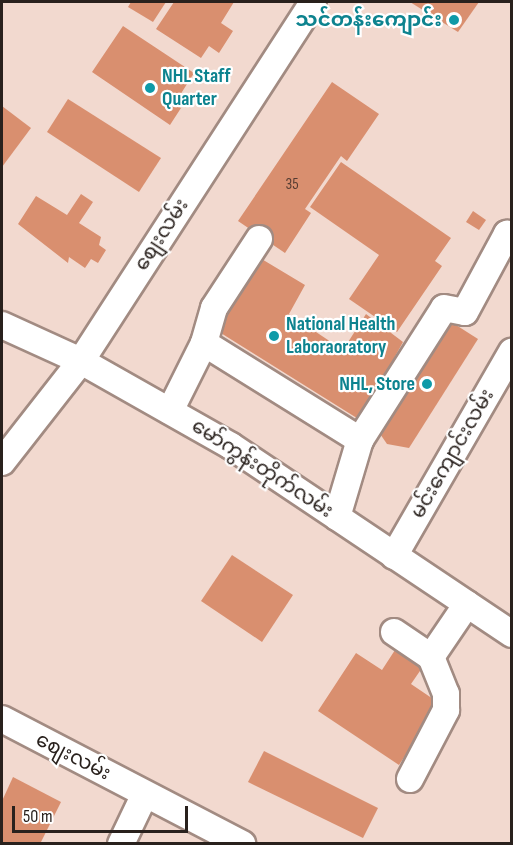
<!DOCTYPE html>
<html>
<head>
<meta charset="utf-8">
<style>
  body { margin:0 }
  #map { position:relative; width:513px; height:845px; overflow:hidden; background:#f2d9cf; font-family:"Sofia Sans Condensed","Noto Sans Myanmar",sans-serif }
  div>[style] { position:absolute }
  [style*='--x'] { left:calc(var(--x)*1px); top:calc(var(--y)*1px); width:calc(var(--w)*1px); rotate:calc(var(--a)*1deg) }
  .building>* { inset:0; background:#d98f6f }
  .roads { filter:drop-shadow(2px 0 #a28b82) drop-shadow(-2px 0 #a28b82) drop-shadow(0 2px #a28b82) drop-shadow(0 -2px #a28b82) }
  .minor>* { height:26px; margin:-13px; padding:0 13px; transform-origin:13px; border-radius:13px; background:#fff }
  .dots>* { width:16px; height:16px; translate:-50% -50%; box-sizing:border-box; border:3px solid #fff; border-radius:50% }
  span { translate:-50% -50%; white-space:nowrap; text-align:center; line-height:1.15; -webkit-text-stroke:4.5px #fff; paint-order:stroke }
  .number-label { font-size:16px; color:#553c32 }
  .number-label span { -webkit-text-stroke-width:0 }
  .culture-label { font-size:20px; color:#0d838f; font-weight:700 }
  .right { translate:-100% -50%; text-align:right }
  .left { translate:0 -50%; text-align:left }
  .street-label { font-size:20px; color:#29211d }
  .frame { position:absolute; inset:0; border:3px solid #29211d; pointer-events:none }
  .scale { position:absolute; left:12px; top:806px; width:176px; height:27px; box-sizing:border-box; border:3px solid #29211d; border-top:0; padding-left:8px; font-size:18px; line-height:21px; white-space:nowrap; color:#29211d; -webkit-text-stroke:4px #fff; paint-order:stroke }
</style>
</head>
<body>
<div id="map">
  <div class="building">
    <div style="clip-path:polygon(131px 2px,166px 2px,153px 22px,128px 7px)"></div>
    <div style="clip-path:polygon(174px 2px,234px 2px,221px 23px,233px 31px,219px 53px,209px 46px,201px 58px,156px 29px)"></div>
    <div style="clip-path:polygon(410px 2px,479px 2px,458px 32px)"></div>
    <div style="clip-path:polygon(123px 26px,194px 73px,175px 103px,181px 108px,170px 125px,92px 72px)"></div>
    <div style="clip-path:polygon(332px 82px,379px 114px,347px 161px,341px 156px,305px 209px,311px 213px,285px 253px,238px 221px)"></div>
    <div style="clip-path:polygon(68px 99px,161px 158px,139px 192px,47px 132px)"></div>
    <div style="clip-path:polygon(2px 106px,31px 128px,2px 167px)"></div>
    <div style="clip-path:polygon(341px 162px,451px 238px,435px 261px,442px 266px,397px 332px,349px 299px,379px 255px,310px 207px)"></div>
    <div style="clip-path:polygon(81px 194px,93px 202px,79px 223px,101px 237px,99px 245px,106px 250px,98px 263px,91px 259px,85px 268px,69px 257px,68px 263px,18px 224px,36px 196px,67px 215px)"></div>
    <div style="clip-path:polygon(473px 211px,486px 220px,479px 230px,466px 222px)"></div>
    <div style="clip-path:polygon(260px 258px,305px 285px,289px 314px,343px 350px,366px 314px,403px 342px,360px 420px,216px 330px)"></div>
    <div style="clip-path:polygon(445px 318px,478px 339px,409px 448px,387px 444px,376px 428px)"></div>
    <div style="clip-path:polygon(232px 555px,293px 595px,262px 642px,201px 601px)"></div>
    <div style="clip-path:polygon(395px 650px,422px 668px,411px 684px,439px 703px,399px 765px,318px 711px,356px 653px,382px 670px)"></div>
    <div style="clip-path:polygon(264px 751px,378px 808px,363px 838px,248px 782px)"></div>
    <div style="clip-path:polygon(13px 777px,61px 802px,40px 844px,2px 844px,2px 801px)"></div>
  </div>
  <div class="roads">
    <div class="minor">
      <div style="--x:259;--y:239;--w:82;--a:123.1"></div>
      <div style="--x:214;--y:308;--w:36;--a:106"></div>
      <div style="--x:204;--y:343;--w:184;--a:31.9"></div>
      <div style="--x:360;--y:440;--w:156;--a:-57.5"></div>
      <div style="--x:444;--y:308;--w:21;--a:11"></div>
      <div style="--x:465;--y:312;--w:89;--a:-61.7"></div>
      <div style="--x:507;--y:234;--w:6;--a:31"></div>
      <div style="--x:2;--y:325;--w:87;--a:24.5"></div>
      <div style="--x:81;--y:361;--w:172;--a:29.5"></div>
      <div style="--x:231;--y:446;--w:338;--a:33.8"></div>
      <div style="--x:170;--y:411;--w:76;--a:-63.4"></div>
      <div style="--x:2;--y:462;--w:128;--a:-52"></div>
      <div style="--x:81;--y:361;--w:427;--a:-57.1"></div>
      <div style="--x:337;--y:517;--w:80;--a:-73.4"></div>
      <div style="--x:394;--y:556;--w:236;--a:-60"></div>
      <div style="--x:394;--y:632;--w:45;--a:34"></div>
      <div style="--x:2;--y:719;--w:271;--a:27.5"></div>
      <div style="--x:410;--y:779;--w:78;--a:-62.4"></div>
      <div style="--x:446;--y:710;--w:16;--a:-90"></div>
      <div style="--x:446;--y:694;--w:40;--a:-112"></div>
      <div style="--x:431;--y:657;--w:64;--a:-55.8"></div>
      <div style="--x:121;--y:844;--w:55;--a:-64.4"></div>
    </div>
  </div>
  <div class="dots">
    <div style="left:454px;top:20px;background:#0f9aa8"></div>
    <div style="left:150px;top:88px;background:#0f9aa8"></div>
    <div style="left:274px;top:336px;background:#0f9aa8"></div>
    <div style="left:427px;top:384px;background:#0f9aa8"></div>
  </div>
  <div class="number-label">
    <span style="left:292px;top:185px">35</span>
  </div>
  <div class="culture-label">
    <span class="right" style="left:442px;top:20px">သင်တန်းကျောင်း</span>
    <span class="left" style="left:162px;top:88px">NHL Staff<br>Quarter</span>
    <span class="left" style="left:286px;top:336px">National Health<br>Laboraoratory</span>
    <span class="right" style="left:415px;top:384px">NHL, Store</span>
  </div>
  <div class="street-label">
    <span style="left:162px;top:235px;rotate:-57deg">စျေးလမ်း</span>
    <span style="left:453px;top:454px;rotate:-60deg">မင်းကျောင်းလမ်း</span>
    <span style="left:262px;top:469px;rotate:33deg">မော်ကွန်းတိုက်လမ်း</span>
    <span style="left:73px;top:757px;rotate:27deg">စျေးလမ်း</span>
  </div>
  <div class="frame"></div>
  <div class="scale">50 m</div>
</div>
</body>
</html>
